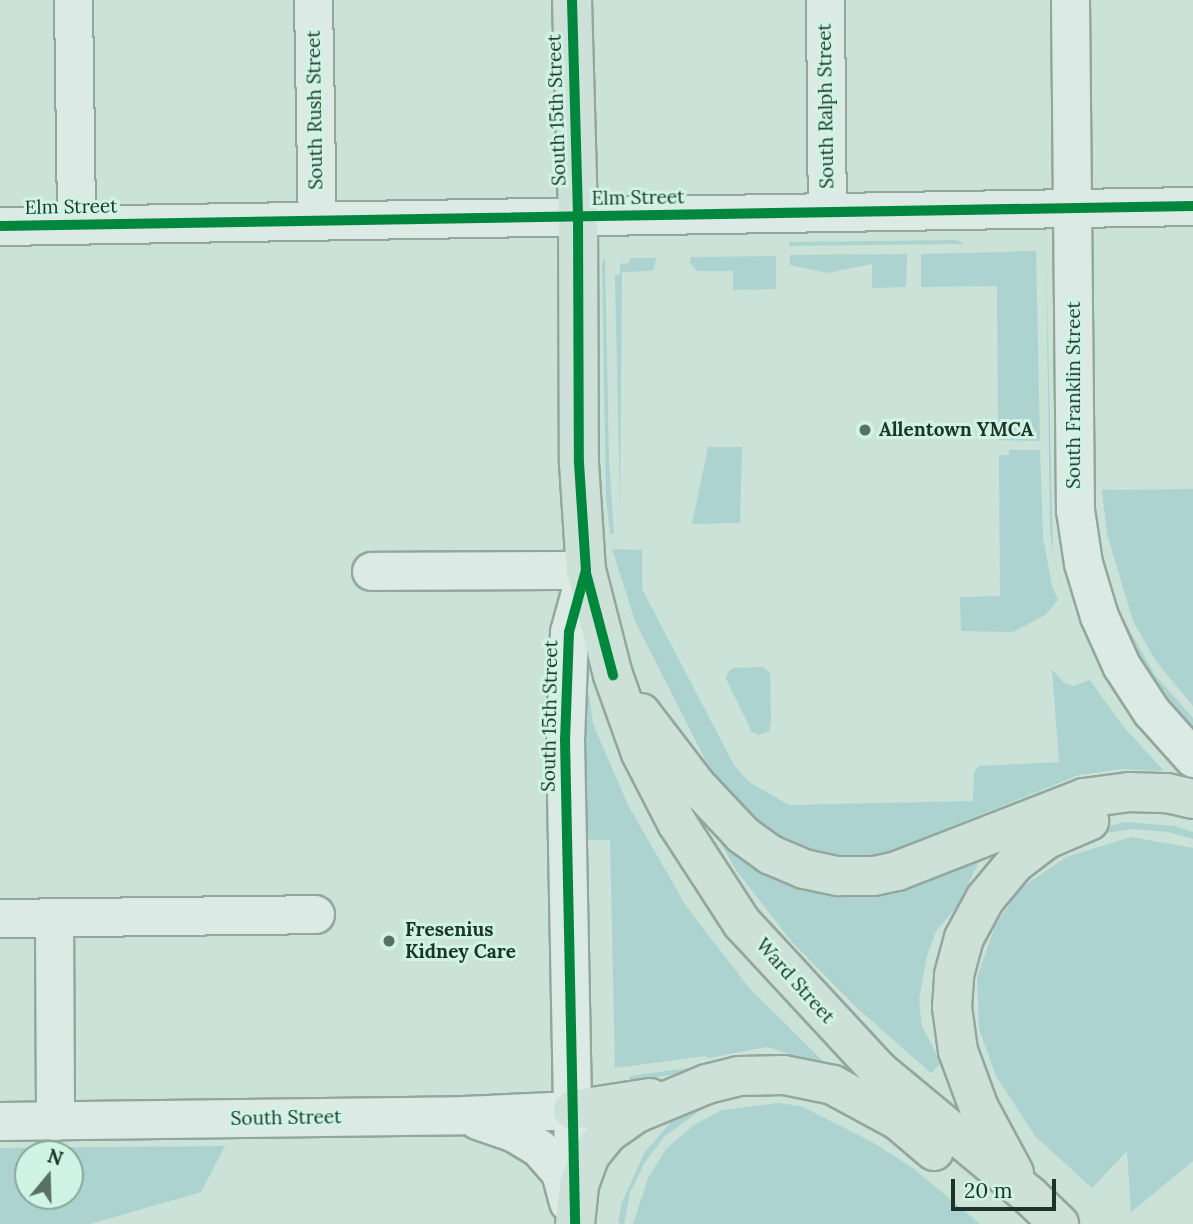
<!DOCTYPE html>
<html>
<head>
<meta charset="utf-8">
<style>
  body { margin:0 }
  #map { position:relative; width:1193px; height:1224px; overflow:hidden; background:#cae2d8; font-family:Lora,serif }
  div>[style] { position:absolute }
  [style*='--x'] { left:calc(var(--x)*1px); top:calc(var(--y)*1px); width:calc(var(--w)*1px); rotate:calc(var(--a)*1deg) }
  .green>* { inset:0; background:#acd3d0 }
  .roads { filter:drop-shadow(2px 0 #93a79d) drop-shadow(-2px 0 #93a79d) drop-shadow(0 2px #93a79d) drop-shadow(0 -2px #93a79d) }
  .minor>* { height:37px; margin:-18.5px; padding:0 18.5px; transform-origin:18.5px; border-radius:18.5px; background:#dbeae4 }
  .major>* { height:38px; margin:-19px; padding:0 19px; transform-origin:19px; border-radius:19px; background:#cde1d9 }
  .cycleway>* { height:10px; margin:-5px; padding:0 5px; transform-origin:5px; border-radius:5px; background:#00873e }
  .dots>* { width:19px; height:19px; translate:-50% -50%; box-sizing:border-box; border:4px solid #cff4e6; border-radius:50% }
  span { translate:-50% -50%; white-space:nowrap; text-align:center; line-height:1.15; -webkit-text-stroke:6px #cff4e6; paint-order:stroke }
  .street-label { font-size:19px; color:#1c3426 }
  .poi-label { font-size:19px; color:#1c3426; font-weight:700 }
  .left { translate:0 -50%; text-align:left }
  .north { position:absolute; left:14px; top:1140px; width:70px; height:70px; box-sizing:border-box; background:#cff4e6; border:2px solid #87a799; border-radius:50%; rotate:19deg; font-size:19px; font-weight:700; line-height:28px; text-align:center; color:#1c3426 }
  .north::after { content:''; display:block; margin:auto; width:24px; height:32px; background:#597164; clip-path:polygon(50% 0,100% 100%,50% 72%,0 100%) }
  .scale { position:absolute; left:951px; top:1179px; width:105px; height:32px; box-sizing:border-box; border:4px solid #1c3426; border-top:0; padding-left:9px; font-size:21px; line-height:24px; white-space:nowrap; color:#1c3426; -webkit-text-stroke:5px #cff4e6; paint-order:stroke }
</style>
</head>
<body>
<div id="map">
  <div class="green">
    <div style="clip-path:polygon(957px 240px,964px 244px,790px 246px,789px 242px)"></div>
    <div style="clip-path:polygon(1036px 251px,1040px 441px,999px 440px,999px 434px,1005px 434px,1005px 426px,998px 425px,997px 286px,921px 287px,921px 254px)"></div>
    <div style="clip-path:polygon(1046px 252px,1053px 550px,1061px 588px,1053px 552px,1050px 530px)"></div>
    <div style="clip-path:polygon(907px 254px,906px 287px,872px 288px,872px 264px,827px 273px,790px 265px,790px 255px)"></div>
    <div style="clip-path:polygon(776px 256px,776px 289px,733px 290px,733px 271px,697px 271px,690px 263px,691px 257px)"></div>
    <div style="clip-path:polygon(605px 258px,609px 459px,614px 534px,610px 534px,606px 498px,602px 262px)"></div>
    <div style="clip-path:polygon(630px 258px,656px 258px,654px 269px,651px 271px,622px 272px,620px 508px,615px 275px,620px 275px,620px 264px,629px 263px)"></div>
    <div style="clip-path:polygon(708px 447px,742px 447px,740px 523px,692px 524px)"></div>
    <div style="clip-path:polygon(1009px 450px,1040px 450px,1043px 538px,1052px 586px,1058px 600px,1045px 615px,1013px 632px,961px 631px,960px 597px,1000px 596px,999px 455px,1009px 455px)"></div>
    <div style="clip-path:polygon(1193px 489px,1193px 706px,1156px 661px,1133px 621px,1107px 534px,1102px 490px)"></div>
    <div style="clip-path:polygon(1092px 508px,1112px 592px,1122px 617px,1155px 675px,1193px 718px,1193px 728px,1139px 662px,1104px 582px)"></div>
    <div style="clip-path:polygon(612px 549px,642px 550px,642px 589px,734px 765px,749px 782px,789px 805px,973px 801px,974px 773px,979px 766px,1059px 762px,1052px 669px,1064px 683px,1073px 686px,1090px 680px,1122px 725px,1164px 771px,1122px 769px,1079px 775px,885px 853px,854px 859px,827px 856px,773px 840px,716px 781px,635px 621px)"></div>
    <div style="clip-path:polygon(763px 667px,770px 673px,771px 722px,769px 731px,758px 735px,752px 732px,726px 679px,728px 672px,733px 668px)"></div>
    <div style="clip-path:polygon(589px 694px,593px 724px,628px 805px,686px 906px,750px 989px,823px 1061px,820px 1063px,767px 1047px,709px 1058px,706px 1056px,615px 1068px,610px 840px,584px 840px,582px 703px)"></div>
    <div style="clip-path:polygon(1124px 822px,1175px 826px,1193px 832px,1193px 839px,1168px 832px,1131px 829px,1089px 836px,1070px 843px,1020px 876px,990px 916px,972px 957px,968px 994px,970px 1020px,977px 1054px,991px 1088px,988px 1089px,971px 1054px,961px 1005px,965px 965px,983px 915px,1002px 885px,1041px 853px,1072px 835px)"></div>
    <div style="clip-path:polygon(712px 828px,764px 871px,983px 853px,959px 904px,936px 931px,927px 956px,919px 999px,922px 1026px,941px 1063px,931px 1073px,857px 1008px,792px 942px,736px 870px)"></div>
    <div style="clip-path:polygon(1131px 837px,1193px 848px,1193px 1161px,1131px 1212px,1127px 1151px,1092px 1188px,1035px 1136px,996px 1076px,979px 1029px,977px 977px,996px 924px,1021px 888px,1066px 857px)"></div>
    <div style="clip-path:polygon(688px 1068px,690px 1072px,630px 1081px,630px 1076px)"></div>
    <div style="clip-path:polygon(703px 1102px,705px 1107px,665px 1136px,645px 1162px,630px 1192px,624px 1224px,621px 1224px,618px 1221px,622px 1202px,645px 1152px,671px 1122px)"></div>
    <div style="clip-path:polygon(777px 1103px,801px 1106px,872px 1142px,913px 1168px,980px 1224px,633px 1224px,648px 1178px,666px 1149px,694px 1125px,722px 1110px)"></div>
    <div style="clip-path:polygon(evenodd,225px 1146px,201px 1192px,90px 1224px,0 1224px,0 1148px,225px 1146px,70px 1154px,70px 1196px,28px 1196px,28px 1154px,70px 1154px)"></div>
  </div>
  <div class="roads">
    <div class="minor">
      <div style="--x:73;--y:0;--w:225;--a:89.2"></div>
      <div style="--x:313;--y:0;--w:221;--a:89"></div>
      <div style="--x:825;--y:0;--w:212;--a:89.5"></div>
      <div style="--x:1070;--y:0;--w:510;--a:89.44"></div>
      <div style="--x:1075;--y:510;--w:54;--a:81.4"></div>
      <div style="--x:1083;--y:563;--w:55;--a:73.2"></div>
      <div style="--x:1099;--y:616;--w:54;--a:65.8"></div>
      <div style="--x:1121;--y:665;--w:55;--a:56.9"></div>
      <div style="--x:1151;--y:711;--w:63;--a:48.2"></div>
      <div style="--x:0;--y:226;--w:1193;--a:-0.96"></div>
      <div style="--x:371;--y:571;--w:215;--a:-0.3"></div>
      <div style="--x:586;--y:570;--w:64;--a:105.3"></div>
      <div style="--x:569;--y:632;--w:108;--a:92.1"></div>
      <div style="--x:565;--y:740;--w:455;--a:88.9"></div>
      <div style="--x:54;--y:917;--w:204;--a:89.7"></div>
      <div style="--x:0;--y:918;--w:315;--a:-0.7"></div>
      <div style="--x:477;--y:1120;--w:39;--a:19"></div>
      <div style="--x:514;--y:1133;--w:29;--a:31"></div>
      <div style="--x:539;--y:1148;--w:32;--a:49"></div>
      <div style="--x:560;--y:1172;--w:31;--a:75"></div>
      <div style="--x:0;--y:1121;--w:463;--a:-0.7"></div>
      <div style="--x:463;--y:1115;--w:110;--a:-2.6"></div>
    </div>
    <div class="major">
      <div style="--x:572;--y:0;--w:216;--a:88.4"></div>
      <div style="--x:578;--y:216;--w:247;--a:89.8"></div>
      <div style="--x:579;--y:463;--w:107;--a:86.3"></div>
      <div style="--x:586;--y:570;--w:108;--a:75.6"></div>
      <div style="--x:613;--y:675;--w:83;--a:70.3"></div>
      <div style="--x:641;--y:753;--w:79;--a:62.8"></div>
      <div style="--x:677;--y:823;--w:119;--a:57"></div>
      <div style="--x:742;--y:923;--w:202;--a:47.2"></div>
      <div style="--x:879;--y:1071;--w:195;--a:39.6"></div>
      <div style="--x:1029;--y:1195;--w:42;--a:44"></div>
      <div style="--x:641;--y:713;--w:91;--a:52.6"></div>
      <div style="--x:696;--y:785;--w:69;--a:46.8"></div>
      <div style="--x:743;--y:835;--w:34;--a:36"></div>
      <div style="--x:771;--y:855;--w:36;--a:23"></div>
      <div style="--x:804;--y:869;--w:35;--a:12"></div>
      <div style="--x:838;--y:876;--w:36;--a:0"></div>
      <div style="--x:874;--y:876;--w:24;--a:-12"></div>
      <div style="--x:897;--y:871;--w:201;--a:-21.3"></div>
      <div style="--x:1084;--y:798;--w:45;--a:-7.6"></div>
      <div style="--x:1129;--y:792;--w:38;--a:2"></div>
      <div style="--x:1167;--y:793;--w:27;--a:13"></div>
      <div style="--x:573;--y:1110;--w:78;--a:-8.9"></div>
      <div style="--x:1014;--y:1173;--w:74;--a:-118.3"></div>
      <div style="--x:979;--y:1108;--w:61;--a:-110.2"></div>
      <div style="--x:958;--y:1051;--w:44;--a:-97.8"></div>
      <div style="--x:952;--y:1007;--w:32;--a:-86"></div>
      <div style="--x:954;--y:975;--w:38;--a:-75"></div>
      <div style="--x:964;--y:938;--w:44;--a:-61.7"></div>
      <div style="--x:985;--y:899;--w:47;--a:-50.2"></div>
      <div style="--x:1015;--y:863;--w:40;--a:-37"></div>
      <div style="--x:1047;--y:839;--w:46;--a:-23.2"></div>
      <div style="--x:575;--y:1224;--w:39;--a:-84"></div>
      <div style="--x:579;--y:1185;--w:32;--a:-70"></div>
      <div style="--x:590;--y:1155;--w:28;--a:-51"></div>
      <div style="--x:608;--y:1133;--w:35;--a:-35"></div>
      <div style="--x:637;--y:1113;--w:76;--a:-22.5"></div>
      <div style="--x:707;--y:1084;--w:33;--a:-14"></div>
      <div style="--x:739;--y:1076;--w:45;--a:-1.3"></div>
      <div style="--x:784;--y:1075;--w:50;--a:11.5"></div>
      <div style="--x:833;--y:1085;--w:75;--a:28.6"></div>
      <div style="--x:899;--y:1121;--w:46;--a:40.6"></div>
    </div>
  </div>
  <div class="cycleway">
    <div style="--x:572;--y:0;--w:216;--a:88.4"></div>
    <div style="--x:578;--y:216;--w:247;--a:89.8"></div>
    <div style="--x:579;--y:463;--w:107;--a:86.3"></div>
    <div style="--x:586;--y:570;--w:64;--a:105.3"></div>
    <div style="--x:569;--y:632;--w:108;--a:92.1"></div>
    <div style="--x:565;--y:740;--w:484;--a:88.8"></div>
    <div style="--x:0;--y:226;--w:1193;--a:-0.96"></div>
    <div style="--x:586;--y:573;--w:106;--a:75.2"></div>
  </div>
  <div class="dots">
    <div style="left:865px;top:430px;background:#597164"></div>
    <div style="left:389px;top:941px;background:#597164"></div>
  </div>
  <div class="street-label">
    <span style="left:826px;top:106px;rotate:-91deg">South Ralph Street</span>
    <span style="left:315px;top:110px;rotate:-91deg">South Rush Street</span>
    <span style="left:557px;top:110px;rotate:-92deg">South 15th Street</span>
    <span style="left:638px;top:198px;rotate:-1deg">Elm Street</span>
    <span style="left:71px;top:207px;rotate:-1deg">Elm Street</span>
    <span style="left:1074px;top:395px;rotate:-90deg">South Franklin Street</span>
    <span style="left:550px;top:716px;rotate:-89deg">South 15th Street</span>
    <span style="left:795px;top:981px;rotate:48deg">Ward Street</span>
    <span style="left:286px;top:1118px;rotate:-1deg">South Street</span>
  </div>
  <div class="poi-label">
    <span class="left" style="left:879px;top:430px">Allentown YMCA</span>
    <span class="left" style="left:405px;top:941px">Fresenius<br>Kidney Care</span>
  </div>
  <div class="north">N</div>
  <div class="scale">20 m</div>
</div>
</body>
</html>
